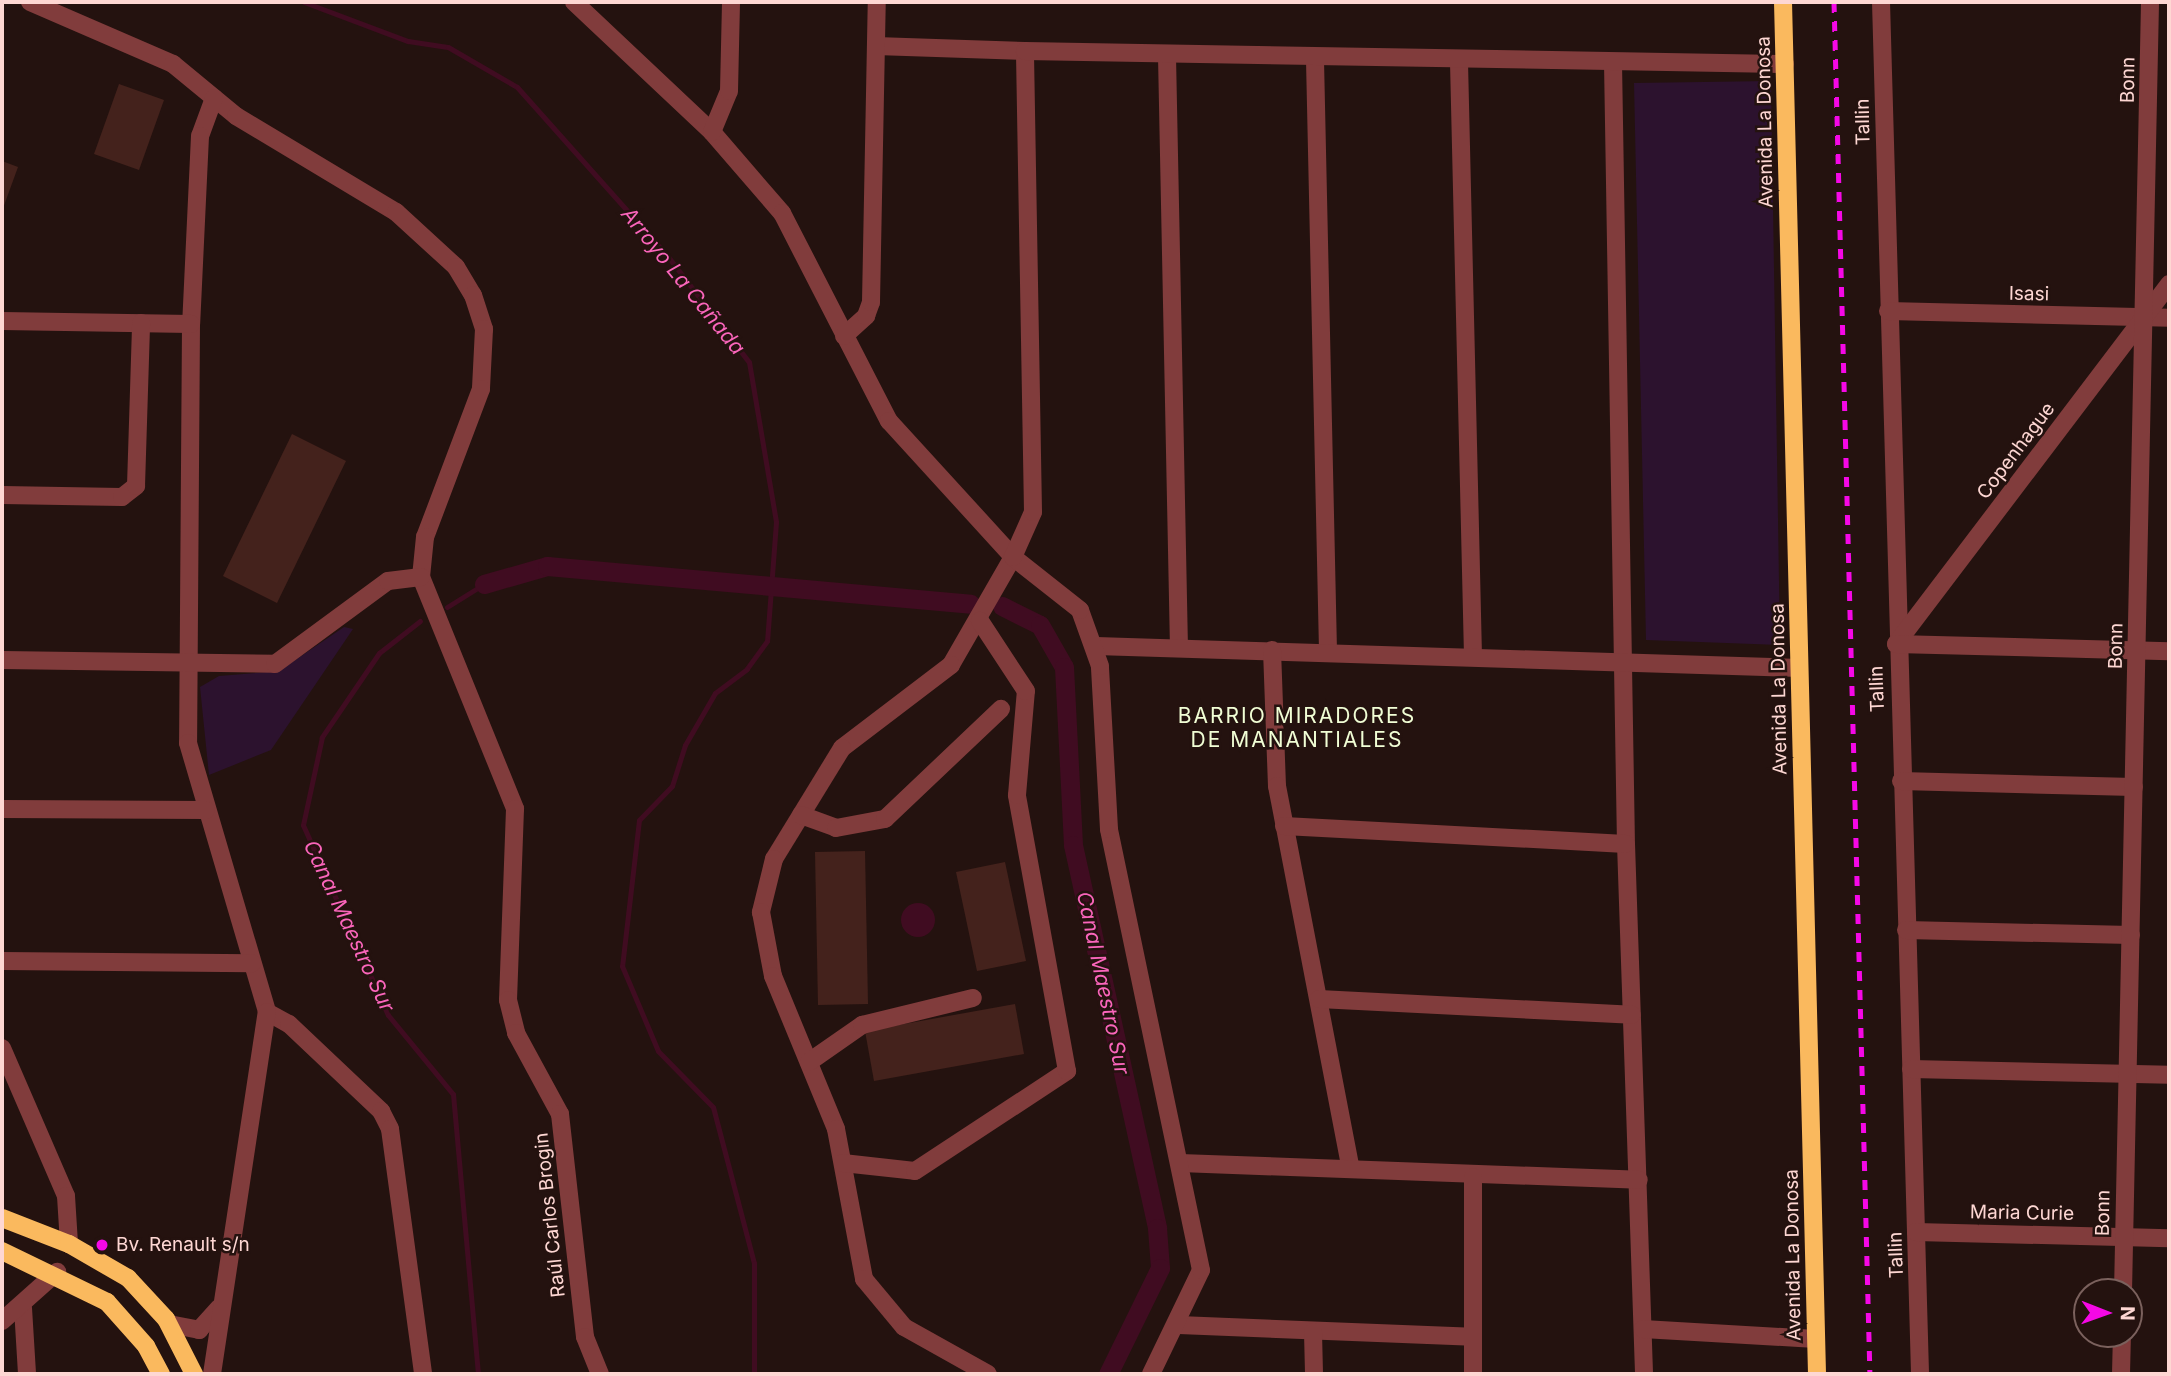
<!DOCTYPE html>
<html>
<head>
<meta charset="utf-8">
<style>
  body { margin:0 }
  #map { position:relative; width:2171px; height:1376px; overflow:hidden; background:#24120f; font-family:Inter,sans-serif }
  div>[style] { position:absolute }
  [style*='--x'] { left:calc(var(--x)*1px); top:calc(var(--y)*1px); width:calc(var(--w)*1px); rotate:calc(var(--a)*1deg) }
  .green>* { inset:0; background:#2c122e }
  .water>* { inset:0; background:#400c21 }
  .round { border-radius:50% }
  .stream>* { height:5px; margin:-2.5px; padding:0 2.5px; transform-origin:2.5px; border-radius:2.5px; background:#400c21 }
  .canal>* { height:19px; margin:-9.5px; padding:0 9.5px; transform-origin:9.5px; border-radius:9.5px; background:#400c21 }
  .building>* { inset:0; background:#44221c }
  .minor>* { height:18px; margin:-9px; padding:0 9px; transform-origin:9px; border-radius:9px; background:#813c3c }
  .major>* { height:18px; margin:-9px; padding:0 9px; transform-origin:9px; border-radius:9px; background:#fab95e }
  .rail>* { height:5px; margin-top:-2.5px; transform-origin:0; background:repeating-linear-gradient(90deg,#f508e6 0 10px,transparent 0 19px) }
  .dots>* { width:19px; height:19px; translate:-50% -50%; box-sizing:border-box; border:4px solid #24120f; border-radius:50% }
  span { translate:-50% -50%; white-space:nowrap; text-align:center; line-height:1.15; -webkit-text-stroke:5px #24120f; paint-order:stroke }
  .street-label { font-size:19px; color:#fed7d3 }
  .poi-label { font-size:19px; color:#fed7d3 }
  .left { translate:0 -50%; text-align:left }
  .water-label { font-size:21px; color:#fa65bb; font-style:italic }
  .neighbourhood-label { font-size:21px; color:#f1fed5; letter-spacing:2px }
  .frame { position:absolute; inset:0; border:4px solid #fed7d3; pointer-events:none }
  .north { position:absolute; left:2073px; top:1278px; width:70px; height:70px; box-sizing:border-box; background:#24120f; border:2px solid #7b615d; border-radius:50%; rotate:91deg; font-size:19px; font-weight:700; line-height:28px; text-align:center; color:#fed7d3 }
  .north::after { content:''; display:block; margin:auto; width:24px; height:32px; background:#f508e6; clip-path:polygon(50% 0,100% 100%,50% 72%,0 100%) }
</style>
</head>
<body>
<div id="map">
  <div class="green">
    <div style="clip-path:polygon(1771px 81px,1780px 645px,1646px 640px,1634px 83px)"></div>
    <div style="clip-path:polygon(344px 627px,353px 629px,271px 750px,209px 775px,200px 687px,219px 676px,279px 671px)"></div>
  </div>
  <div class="water">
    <div class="round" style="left:901px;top:903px;width:34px;height:34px"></div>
  </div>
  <div class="stream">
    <div style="--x:304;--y:2;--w:111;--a:20.6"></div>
    <div style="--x:408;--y:41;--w:40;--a:8.5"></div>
    <div style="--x:448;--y:47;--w:80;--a:30.1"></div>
    <div style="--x:517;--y:87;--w:224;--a:48.3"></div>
    <div style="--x:666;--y:254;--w:136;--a:52.5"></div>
    <div style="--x:749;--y:362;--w:162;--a:80.4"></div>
    <div style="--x:776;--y:522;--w:119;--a:94.3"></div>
    <div style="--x:767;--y:641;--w:34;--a:126"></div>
    <div style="--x:747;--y:669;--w:40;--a:143"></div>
    <div style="--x:715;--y:693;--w:60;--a:120"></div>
    <div style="--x:685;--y:745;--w:43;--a:107.6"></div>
    <div style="--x:672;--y:786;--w:47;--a:134.1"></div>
    <div style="--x:639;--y:820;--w:147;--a:96.6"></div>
    <div style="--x:622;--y:966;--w:92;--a:67"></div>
    <div style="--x:658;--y:1051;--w:78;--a:45.5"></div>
    <div style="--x:713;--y:1107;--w:161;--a:75.3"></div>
    <div style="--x:754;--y:1263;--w:111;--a:90"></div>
    <div style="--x:447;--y:607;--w:44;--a:-31.9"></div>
    <div style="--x:420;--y:621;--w:52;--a:142"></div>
    <div style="--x:379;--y:653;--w:102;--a:124.2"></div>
    <div style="--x:322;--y:737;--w:90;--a:102.2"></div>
    <div style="--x:303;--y:825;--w:208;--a:65.9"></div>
    <div style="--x:388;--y:1015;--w:102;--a:50.6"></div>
    <div style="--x:453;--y:1094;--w:281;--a:84.9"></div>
  </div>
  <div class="canal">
    <div style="--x:484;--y:584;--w:66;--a:-15.9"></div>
    <div style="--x:547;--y:566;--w:425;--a:5.1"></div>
    <div style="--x:1002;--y:606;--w:42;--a:26.6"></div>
    <div style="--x:1040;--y:625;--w:48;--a:60.3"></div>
    <div style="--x:1064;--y:667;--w:178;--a:87.1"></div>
    <div style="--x:1073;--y:845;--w:392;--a:77.6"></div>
    <div style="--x:1157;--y:1228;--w:40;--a:85.7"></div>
    <div style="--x:1160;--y:1268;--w:118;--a:116.1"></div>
  </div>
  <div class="building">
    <div style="clip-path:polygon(119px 84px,164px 100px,139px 170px,94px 154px)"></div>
    <div style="clip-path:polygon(2px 161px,18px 167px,2px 211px)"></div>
    <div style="clip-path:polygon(292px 434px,346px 461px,277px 603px,223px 576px)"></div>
    <div style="clip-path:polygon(865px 851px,868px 1004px,818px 1005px,815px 852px)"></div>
    <div style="clip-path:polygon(1005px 862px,1026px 961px,977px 971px,956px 872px)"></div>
    <div style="clip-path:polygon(1015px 1004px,1024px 1054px,874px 1081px,865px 1031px)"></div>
  </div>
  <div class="minor">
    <div style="--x:30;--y:2;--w:156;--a:23.4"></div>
    <div style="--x:173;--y:64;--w:82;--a:39.5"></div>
    <div style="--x:236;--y:116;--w:187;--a:31"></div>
    <div style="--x:396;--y:212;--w:81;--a:42.5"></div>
    <div style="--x:456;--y:267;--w:33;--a:59"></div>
    <div style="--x:473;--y:295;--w:36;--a:72"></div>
    <div style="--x:484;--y:329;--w:60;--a:92.9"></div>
    <div style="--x:481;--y:389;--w:158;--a:110.7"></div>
    <div style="--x:425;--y:537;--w:40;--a:95.7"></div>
    <div style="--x:421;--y:577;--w:250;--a:67.9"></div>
    <div style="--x:515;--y:809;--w:191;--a:92.1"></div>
    <div style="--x:508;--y:1000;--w:34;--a:76"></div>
    <div style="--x:516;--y:1033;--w:92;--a:61.5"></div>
    <div style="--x:560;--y:1114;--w:224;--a:83.6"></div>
    <div style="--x:585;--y:1337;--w:40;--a:68"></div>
    <div style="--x:574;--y:2;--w:190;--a:43.3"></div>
    <div style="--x:712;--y:132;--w:107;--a:49.2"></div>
    <div style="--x:782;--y:213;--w:234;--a:62.8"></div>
    <div style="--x:889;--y:421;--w:184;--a:47.6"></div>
    <div style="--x:1013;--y:557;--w:125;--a:119.9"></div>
    <div style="--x:951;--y:665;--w:137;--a:142.7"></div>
    <div style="--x:842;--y:748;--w:130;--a:121.5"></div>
    <div style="--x:774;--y:859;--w:55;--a:103.8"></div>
    <div style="--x:761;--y:912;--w:65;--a:79.4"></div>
    <div style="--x:773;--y:976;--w:165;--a:67.6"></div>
    <div style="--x:836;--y:1129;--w:153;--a:79.4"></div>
    <div style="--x:864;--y:1279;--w:62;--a:50.2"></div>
    <div style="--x:904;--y:1327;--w:96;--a:29.2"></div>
    <div style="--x:1881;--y:2;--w:1373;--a:88.37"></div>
    <div style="--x:876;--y:46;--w:149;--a:1.9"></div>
    <div style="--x:1167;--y:56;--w:592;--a:88.84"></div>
    <div style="--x:1315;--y:60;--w:592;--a:88.74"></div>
    <div style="--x:1459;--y:62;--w:594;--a:88.65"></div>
    <div style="--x:1613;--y:62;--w:782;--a:89.05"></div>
    <div style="--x:1626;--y:844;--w:530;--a:88.05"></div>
    <div style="--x:214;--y:98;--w:40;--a:110.2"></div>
    <div style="--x:200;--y:136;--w:188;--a:92.7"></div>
    <div style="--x:191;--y:324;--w:419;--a:90.4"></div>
    <div style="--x:188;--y:743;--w:280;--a:73.6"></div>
    <div style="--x:267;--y:1012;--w:25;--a:29"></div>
    <div style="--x:289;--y:1024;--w:127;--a:43.4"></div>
    <div style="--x:381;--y:1111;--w:20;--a:63"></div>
    <div style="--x:390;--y:1129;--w:247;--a:82.3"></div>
    <div style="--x:712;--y:132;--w:44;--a:-67.5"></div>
    <div style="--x:729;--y:91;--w:89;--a:-88.7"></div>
    <div style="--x:1888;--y:311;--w:281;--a:1.4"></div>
    <div style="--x:2;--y:321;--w:189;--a:0.9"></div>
    <div style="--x:844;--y:336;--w:30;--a:-42"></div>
    <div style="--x:866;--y:316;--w:15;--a:-70"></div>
    <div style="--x:871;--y:302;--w:300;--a:-88.9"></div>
    <div style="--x:2;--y:495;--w:120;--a:1"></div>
    <div style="--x:122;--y:497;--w:18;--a:-38"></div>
    <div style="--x:136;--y:486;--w:163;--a:-88.2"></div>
    <div style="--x:1896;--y:644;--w:452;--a:-52.8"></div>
    <div style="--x:1896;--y:644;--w:273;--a:1.5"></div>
    <div style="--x:1096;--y:646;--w:703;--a:1.79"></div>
    <div style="--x:1272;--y:650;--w:136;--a:87.9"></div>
    <div style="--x:1277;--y:786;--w:390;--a:79.1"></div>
    <div style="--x:2;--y:660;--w:273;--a:0.8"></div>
    <div style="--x:275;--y:664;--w:140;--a:-36.3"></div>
    <div style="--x:388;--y:581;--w:33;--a:-7"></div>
    <div style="--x:1901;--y:781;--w:233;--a:1.5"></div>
    <div style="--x:2;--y:809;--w:204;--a:0.3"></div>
    <div style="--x:801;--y:815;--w:37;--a:20"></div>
    <div style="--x:836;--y:828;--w:50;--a:-10.4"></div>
    <div style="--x:885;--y:819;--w:160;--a:-43.5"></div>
    <div style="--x:1284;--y:826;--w:342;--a:3"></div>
    <div style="--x:1906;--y:930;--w:225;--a:1.3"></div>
    <div style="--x:2;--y:961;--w:250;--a:0.5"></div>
    <div style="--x:1319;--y:999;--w:313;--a:2.9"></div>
    <div style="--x:2;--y:1048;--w:161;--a:66.6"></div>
    <div style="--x:66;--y:1196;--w:48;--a:86.4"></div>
    <div style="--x:809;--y:1062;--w:65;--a:-34.9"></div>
    <div style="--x:862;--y:1025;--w:114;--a:-13.7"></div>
    <div style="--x:1911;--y:1069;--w:258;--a:1.3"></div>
    <div style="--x:843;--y:1163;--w:72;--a:6.3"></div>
    <div style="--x:915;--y:1171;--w:182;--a:-33.3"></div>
    <div style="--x:1067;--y:1071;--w:280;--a:-100.3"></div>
    <div style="--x:1017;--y:795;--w:104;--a:-85.1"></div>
    <div style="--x:1026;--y:691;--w:84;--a:-123.3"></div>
    <div style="--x:1180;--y:1163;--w:459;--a:2.1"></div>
    <div style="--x:1916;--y:1232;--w:253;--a:1.4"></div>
    <div style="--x:2123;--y:1292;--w:1290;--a:-88.8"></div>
    <div style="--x:23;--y:1308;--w:66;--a:86.5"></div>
    <div style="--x:2;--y:1321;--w:74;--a:-41.7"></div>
    <div style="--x:169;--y:1324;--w:31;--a:11"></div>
    <div style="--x:199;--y:1330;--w:30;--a:-48"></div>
    <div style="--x:1179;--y:1325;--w:293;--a:2.3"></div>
    <div style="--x:1643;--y:1329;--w:173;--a:3.3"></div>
    <div style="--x:1313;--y:1332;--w:42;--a:88.6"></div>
    <div style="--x:212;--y:1374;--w:366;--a:-81.4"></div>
    <div style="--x:1151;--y:1374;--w:115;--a:-64.3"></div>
    <div style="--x:1201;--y:1270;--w:450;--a:-101.8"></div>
    <div style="--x:1109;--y:829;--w:163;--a:-93.2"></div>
    <div style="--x:1100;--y:666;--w:59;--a:-109.7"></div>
    <div style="--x:1080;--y:610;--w:85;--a:-141.7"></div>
    <div style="--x:1013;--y:557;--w:49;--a:-66"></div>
    <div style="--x:1033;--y:512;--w:461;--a:-91"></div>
    <div style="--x:1025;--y:51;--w:760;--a:0.98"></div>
    <div style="--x:1473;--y:1374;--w:197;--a:-90"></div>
    <div style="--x:2121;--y:1374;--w:40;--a:-88.6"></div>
  </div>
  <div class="major">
    <div style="--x:1783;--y:2;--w:1372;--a:88.58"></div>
    <div style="--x:2;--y:1218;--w:72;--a:21.2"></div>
    <div style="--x:69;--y:1244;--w:68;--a:30"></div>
    <div style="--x:128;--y:1278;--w:56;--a:47.2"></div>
    <div style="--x:166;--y:1319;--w:62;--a:63"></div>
    <div style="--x:2;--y:1251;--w:117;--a:25.9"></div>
    <div style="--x:107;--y:1302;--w:59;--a:48.4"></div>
    <div style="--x:146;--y:1346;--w:32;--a:62"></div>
  </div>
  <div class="rail">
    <div style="--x:1834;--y:2;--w:1372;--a:88.5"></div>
  </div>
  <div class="dots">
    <div style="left:102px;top:1245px;background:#f508e6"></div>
  </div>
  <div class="street-label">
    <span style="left:2128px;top:80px;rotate:-89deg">Bonn</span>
    <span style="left:1765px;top:122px;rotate:-91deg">Avenida La Donosa</span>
    <span style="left:1863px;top:122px;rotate:-91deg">Tallin</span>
    <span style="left:2029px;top:294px;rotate:1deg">Isasi</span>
    <span style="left:2016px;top:451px;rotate:-53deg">Copenhague</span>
    <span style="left:2116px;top:646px;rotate:-89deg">Bonn</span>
    <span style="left:1779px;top:689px;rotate:-91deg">Avenida La Donosa</span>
    <span style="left:1877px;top:689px;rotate:-92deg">Tallin</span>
    <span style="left:2022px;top:1213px;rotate:1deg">Maria Curie</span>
    <span style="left:2103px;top:1213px;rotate:-89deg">Bonn</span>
    <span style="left:550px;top:1215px;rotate:-96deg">Raúl Carlos Brogin</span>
    <span style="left:1793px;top:1255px;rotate:-91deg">Avenida La Donosa</span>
    <span style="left:1896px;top:1255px;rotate:-92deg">Tallin</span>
  </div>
  <div class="poi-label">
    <span class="left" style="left:116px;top:1245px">Bv. Renault s/n</span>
  </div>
  <div class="water-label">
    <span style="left:683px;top:281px;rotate:51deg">Arroyo La Cañada</span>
    <span style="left:349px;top:926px;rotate:65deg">Canal Maestro Sur</span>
    <span style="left:1103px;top:983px;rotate:78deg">Canal Maestro Sur</span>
  </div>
  <div class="neighbourhood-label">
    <span style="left:1297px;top:728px">BARRIO MIRADORES<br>DE MANANTIALES</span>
  </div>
  <div class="frame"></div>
  <div class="north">N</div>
</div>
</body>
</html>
